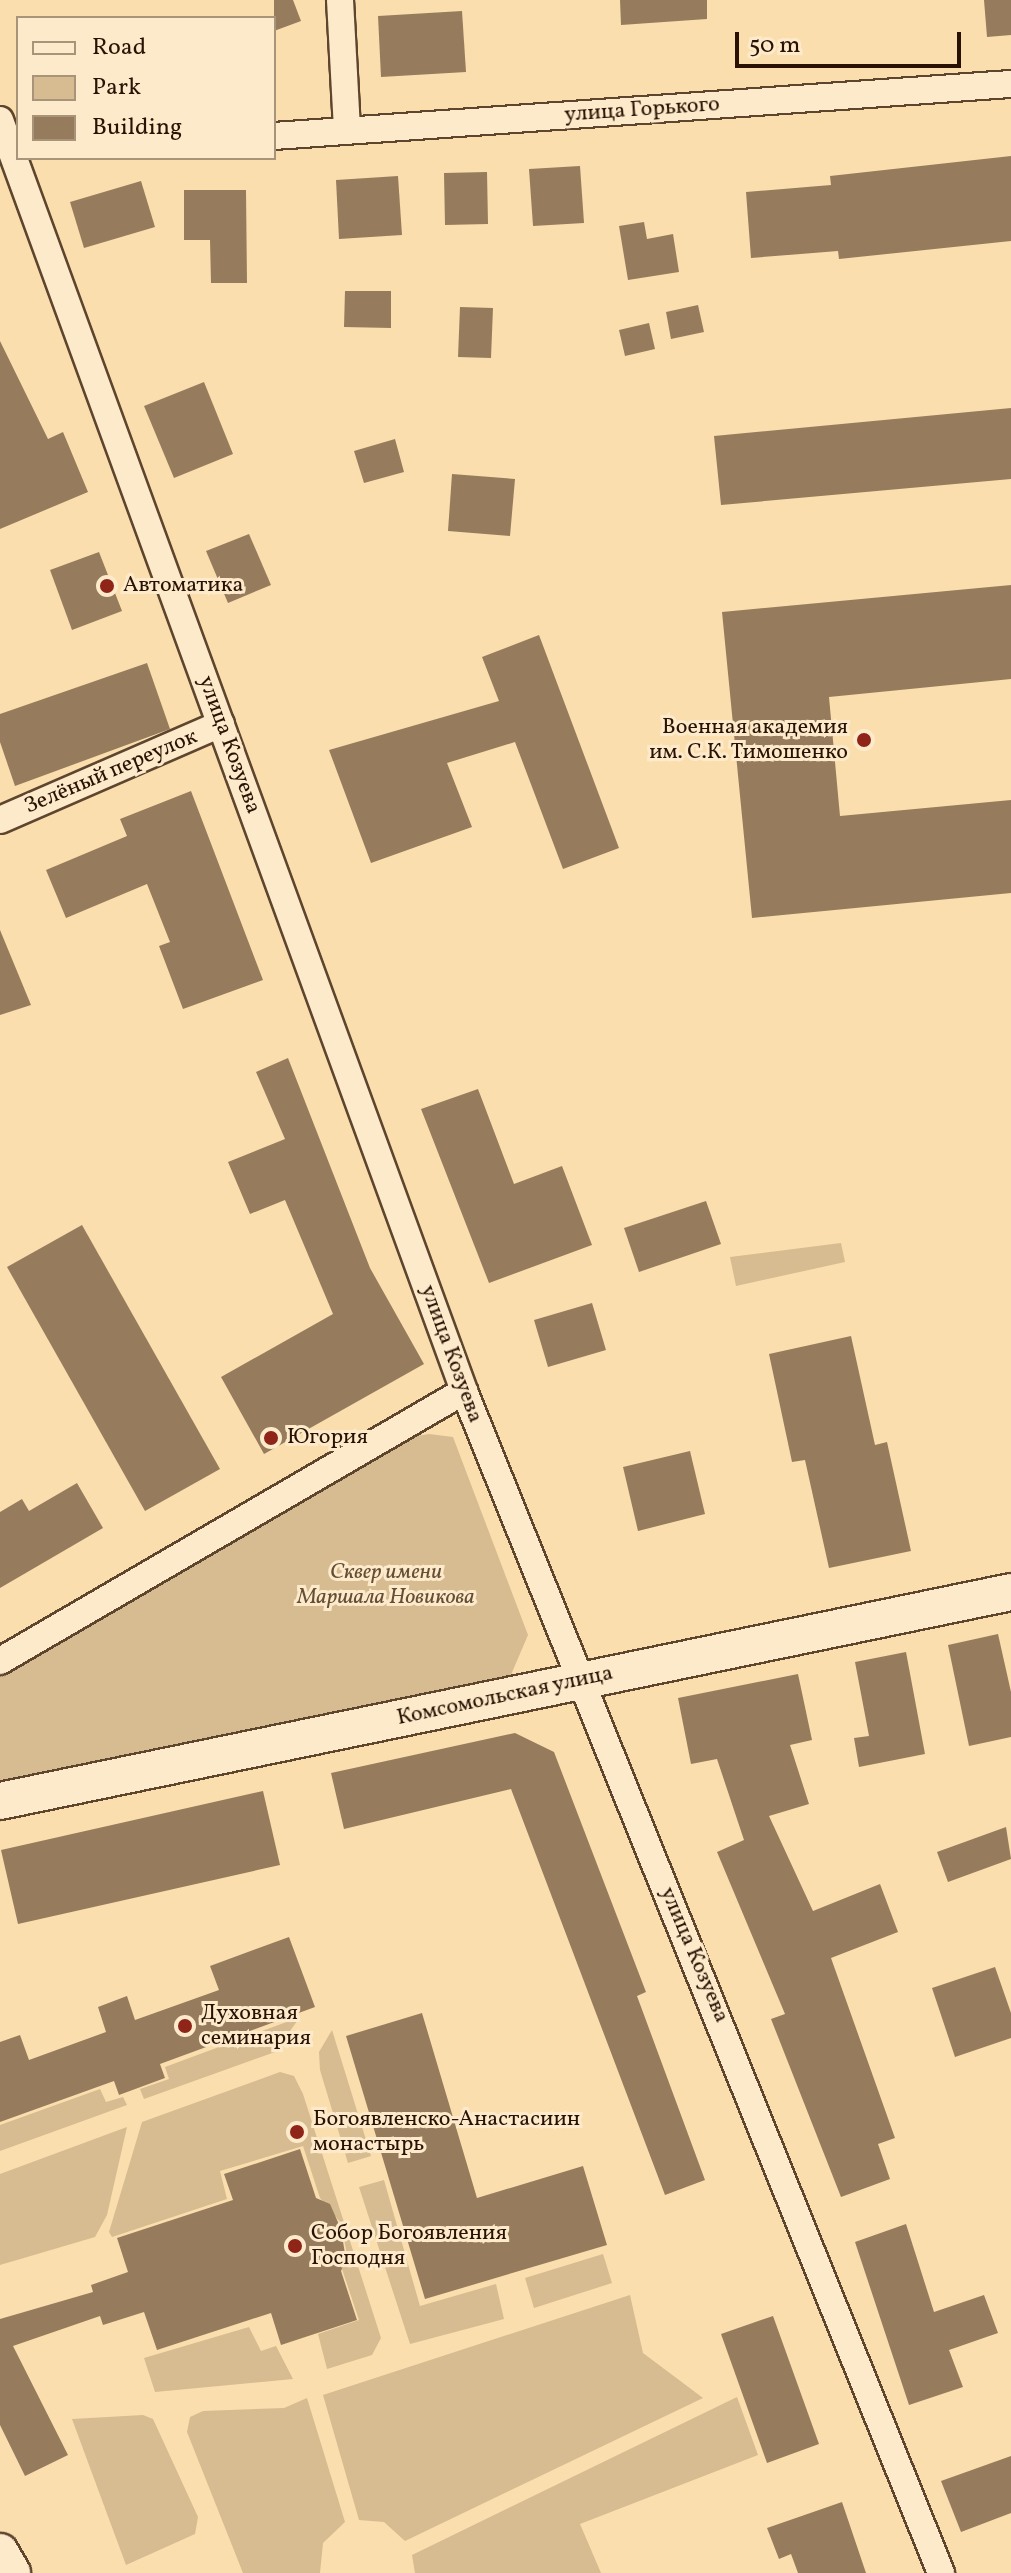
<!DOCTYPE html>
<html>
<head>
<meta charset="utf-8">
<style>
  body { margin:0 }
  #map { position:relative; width:1011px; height:2573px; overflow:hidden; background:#fbdeae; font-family:Vollkorn,serif }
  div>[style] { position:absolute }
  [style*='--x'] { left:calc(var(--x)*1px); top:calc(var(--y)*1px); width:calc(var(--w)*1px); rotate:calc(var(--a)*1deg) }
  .green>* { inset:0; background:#d7bb91 }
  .building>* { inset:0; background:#967c5c }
  .roads { filter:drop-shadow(2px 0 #5e452e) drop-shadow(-2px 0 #5e452e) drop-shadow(0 2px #5e452e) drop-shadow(0 -2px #5e452e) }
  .street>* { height:26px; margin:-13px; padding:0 13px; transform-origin:13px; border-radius:13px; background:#fceaca }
  .secondary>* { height:36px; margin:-18px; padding:0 18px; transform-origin:18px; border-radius:18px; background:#fceaca }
  .dots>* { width:22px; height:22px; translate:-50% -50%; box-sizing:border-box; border:4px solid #fceaca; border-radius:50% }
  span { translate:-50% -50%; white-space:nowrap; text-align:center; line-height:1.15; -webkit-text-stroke:6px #fceaca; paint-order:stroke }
  .street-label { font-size:22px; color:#291204 }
  .poi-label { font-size:22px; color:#291204 }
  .left { translate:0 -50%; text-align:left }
  .right { translate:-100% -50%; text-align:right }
  .park-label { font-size:22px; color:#664d35; font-style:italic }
  .legend { position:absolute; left:16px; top:16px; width:260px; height:144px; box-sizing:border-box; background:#fceaca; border:2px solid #a8947b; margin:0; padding:10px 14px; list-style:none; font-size:24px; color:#291204 }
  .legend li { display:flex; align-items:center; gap:16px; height:40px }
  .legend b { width:40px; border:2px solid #a8947b }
  .scale { position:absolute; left:735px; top:32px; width:226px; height:36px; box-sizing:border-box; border:4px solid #291204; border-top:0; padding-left:10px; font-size:24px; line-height:28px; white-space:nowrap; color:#291204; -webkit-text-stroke:6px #fceaca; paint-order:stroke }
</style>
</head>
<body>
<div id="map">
  <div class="green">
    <div style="clip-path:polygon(841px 1243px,845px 1262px,736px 1286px,730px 1257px)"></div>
    <div style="clip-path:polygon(429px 1434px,453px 1437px,528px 1635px,510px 1677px,0 1790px,0 1673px,411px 1437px)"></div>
    <div style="clip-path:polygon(300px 2017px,275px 2052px,144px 2099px,140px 2089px,169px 2079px,165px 2067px)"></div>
    <div style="clip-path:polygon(332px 2030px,371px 2156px,348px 2163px,320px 2070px,319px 2052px)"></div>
    <div style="clip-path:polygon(280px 2072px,294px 2076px,303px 2094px,381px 2338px,372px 2355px,327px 2369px,318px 2334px,359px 2320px,342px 2269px,348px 2260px,341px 2223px,320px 2198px,303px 2146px,220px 2171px,227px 2199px,112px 2237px,109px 2232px,142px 2122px)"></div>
    <div style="clip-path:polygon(100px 2089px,106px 2102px,123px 2097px,127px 2105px,0 2151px,0 2125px)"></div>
    <div style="clip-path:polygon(127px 2127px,107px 2215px,95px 2237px,0 2265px,0 2174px)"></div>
    <div style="clip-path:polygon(384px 2180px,420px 2306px,496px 2284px,504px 2319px,410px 2344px,359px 2187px)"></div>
    <div style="clip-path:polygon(603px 2254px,612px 2283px,534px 2308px,525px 2278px)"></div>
    <div style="clip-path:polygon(630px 2295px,643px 2353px,703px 2398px,405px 2541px,384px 2522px,359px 2520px,323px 2395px)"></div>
    <div style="clip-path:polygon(249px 2327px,261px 2351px,276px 2346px,293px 2379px,155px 2392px,144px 2358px)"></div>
    <div style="clip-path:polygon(737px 2397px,758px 2455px,580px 2524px,601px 2573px,415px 2573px,412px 2555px)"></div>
    <div style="clip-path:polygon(307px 2398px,345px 2522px,323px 2543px,320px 2573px,243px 2573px,187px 2432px,190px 2417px,203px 2411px,284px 2408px)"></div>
    <div style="clip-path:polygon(143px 2415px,153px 2419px,198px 2517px,195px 2534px,126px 2565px,72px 2419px)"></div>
  </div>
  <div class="building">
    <div style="clip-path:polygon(274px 0,293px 0,301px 21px,274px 31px)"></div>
    <div style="clip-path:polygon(620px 0,707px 0,707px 19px,621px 25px)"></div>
    <div style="clip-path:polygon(984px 0,1011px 0,1011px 35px,987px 37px)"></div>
    <div style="clip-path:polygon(462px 11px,466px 72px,381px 77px,378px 16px)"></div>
    <div style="clip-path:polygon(1011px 156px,1011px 241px,839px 259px,838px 251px,751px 258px,746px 192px,831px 185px,830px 176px)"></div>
    <div style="clip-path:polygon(580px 166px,584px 223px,533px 226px,529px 169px)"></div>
    <div style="clip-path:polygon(487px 172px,488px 224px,445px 225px,444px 173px)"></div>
    <div style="clip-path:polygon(398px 176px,402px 235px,339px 239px,336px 180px)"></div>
    <div style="clip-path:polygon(141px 181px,155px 227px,84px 248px,70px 202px)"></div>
    <div style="clip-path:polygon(184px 190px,246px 190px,247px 283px,211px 283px,210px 240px,184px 240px)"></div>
    <div style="clip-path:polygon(644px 222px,647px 239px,673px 234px,679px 272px,628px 280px,619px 226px)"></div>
    <div style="clip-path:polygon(345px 291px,391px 291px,391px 328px,344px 327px)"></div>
    <div style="clip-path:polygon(698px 305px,704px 332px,671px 339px,666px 312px)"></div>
    <div style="clip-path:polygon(460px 307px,493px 308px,491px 358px,458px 357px)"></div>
    <div style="clip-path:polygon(649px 323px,655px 349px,625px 356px,619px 330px)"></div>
    <div style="clip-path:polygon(0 341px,48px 439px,63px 432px,88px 492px,0 529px)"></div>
    <div style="clip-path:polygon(204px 382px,233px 454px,174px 478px,144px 406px)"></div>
    <div style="clip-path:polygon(1011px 408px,1011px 479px,721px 505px,714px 436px)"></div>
    <div style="clip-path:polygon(395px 439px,404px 472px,364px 483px,354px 451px)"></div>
    <div style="clip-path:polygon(452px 474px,515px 479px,510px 536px,448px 531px)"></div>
    <div style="clip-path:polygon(249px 534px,271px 585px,228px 603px,206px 551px)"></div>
    <div style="clip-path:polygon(99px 552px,122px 611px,72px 630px,50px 570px)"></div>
    <div style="clip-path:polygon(1011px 585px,1011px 679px,829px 697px,840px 816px,1011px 800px,1011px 893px,752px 918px,722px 612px)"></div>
    <div style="clip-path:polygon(539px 635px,619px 848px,563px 869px,515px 742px,447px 763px,472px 827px,371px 863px,329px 750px,499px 701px,482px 657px)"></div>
    <div style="clip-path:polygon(147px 663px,170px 729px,15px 786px,0 742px,0 714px)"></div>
    <div style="clip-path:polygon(191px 791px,263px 980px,183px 1009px,159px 946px,170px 942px,147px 884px,66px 918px,46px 870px,127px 836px,120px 819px)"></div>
    <div style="clip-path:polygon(0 930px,31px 1005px,0 1015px)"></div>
    <div style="clip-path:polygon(288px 1058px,370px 1268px,424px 1364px,264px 1454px,221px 1377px,333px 1314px,285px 1200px,250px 1214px,228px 1162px,285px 1139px,256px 1072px)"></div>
    <div style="clip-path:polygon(478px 1089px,514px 1184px,562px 1166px,592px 1245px,489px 1283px,421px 1109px)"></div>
    <div style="clip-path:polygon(706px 1201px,721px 1244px,639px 1272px,624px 1228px)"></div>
    <div style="clip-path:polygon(82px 1225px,220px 1469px,145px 1511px,7px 1267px)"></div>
    <div style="clip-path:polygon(592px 1303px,606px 1350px,548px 1367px,534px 1320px)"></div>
    <div style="clip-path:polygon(851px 1336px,875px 1445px,887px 1442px,911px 1551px,829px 1568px,805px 1460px,792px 1462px,769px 1354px)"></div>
    <div style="clip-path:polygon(690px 1451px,705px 1514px,638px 1531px,623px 1467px)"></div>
    <div style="clip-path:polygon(77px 1483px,103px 1528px,0 1588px,0 1512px,22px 1499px,29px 1511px)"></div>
    <div style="clip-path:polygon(998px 1634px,1011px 1692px,1011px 1737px,969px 1746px,948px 1645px)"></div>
    <div style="clip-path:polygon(906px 1652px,925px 1754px,859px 1767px,854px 1738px,869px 1736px,855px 1662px)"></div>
    <div style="clip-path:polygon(798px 1674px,812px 1740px,790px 1745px,809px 1804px,769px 1816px,813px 1911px,880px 1884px,898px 1932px,831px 1958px,895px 2138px,878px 2144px,890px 2179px,841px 2197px,771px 2019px,785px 2014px,717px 1852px,744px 1840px,717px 1759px,691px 1764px,678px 1698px)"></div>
    <div style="clip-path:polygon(515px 1733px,554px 1752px,646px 1992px,637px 1996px,705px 2180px,665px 2195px,511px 1789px,344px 1829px,331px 1773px)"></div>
    <div style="clip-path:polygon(263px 1791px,280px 1865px,18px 1924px,1px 1850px)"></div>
    <div style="clip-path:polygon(1006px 1827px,1011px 1859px,948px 1882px,937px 1852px)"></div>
    <div style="clip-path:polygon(289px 1937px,315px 2007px,160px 2064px,165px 2078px,119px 2095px,114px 2081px,0 2122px,0 2042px,20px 2035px,29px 2060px,106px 2032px,98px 2007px,127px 1996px,135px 2020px,219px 1990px,210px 1966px)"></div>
    <div style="clip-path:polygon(995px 1967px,1011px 2013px,1011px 2038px,955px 2057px,932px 1988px)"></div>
    <div style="clip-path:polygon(422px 2013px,477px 2198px,583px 2166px,607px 2245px,425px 2299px,346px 2036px)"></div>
    <div style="clip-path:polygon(300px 2149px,316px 2198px,330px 2204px,341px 2229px,346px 2260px,341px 2271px,357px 2320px,281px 2345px,271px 2313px,157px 2350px,144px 2312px,103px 2325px,100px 2316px,13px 2346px,68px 2455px,25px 2476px,0 2425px,0 2319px,93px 2292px,91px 2285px,128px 2272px,117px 2238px,233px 2200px,224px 2174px)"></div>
    <div style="clip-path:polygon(906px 2224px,934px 2312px,984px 2295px,998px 2333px,949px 2350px,963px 2387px,909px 2405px,855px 2242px)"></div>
    <div style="clip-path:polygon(773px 2316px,819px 2444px,767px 2463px,721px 2334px)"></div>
    <div style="clip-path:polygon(1011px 2456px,1011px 2513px,961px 2532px,941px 2481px)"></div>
    <div style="clip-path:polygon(842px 2502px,866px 2573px,798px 2573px,791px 2554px,779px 2559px,767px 2528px)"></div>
  </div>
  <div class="roads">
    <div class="street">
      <div style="--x:340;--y:0;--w:130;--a:86.9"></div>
      <div style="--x:0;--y:120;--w:1353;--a:69.94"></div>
      <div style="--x:464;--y:1391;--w:1275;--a:68.02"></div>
      <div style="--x:274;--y:136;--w:739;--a:-4.04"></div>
      <div style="--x:0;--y:820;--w:241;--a:-23.5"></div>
      <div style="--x:0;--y:1661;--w:537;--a:-30.19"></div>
    </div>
    <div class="secondary">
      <div style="--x:0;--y:1801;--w:1032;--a:-11.68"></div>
      <div style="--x:0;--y:2552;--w:24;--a:60"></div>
    </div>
  </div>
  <div class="dots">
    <div style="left:107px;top:586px;background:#8f2418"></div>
    <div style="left:864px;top:740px;background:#8f2418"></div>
    <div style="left:271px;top:1438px;background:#8f2418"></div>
    <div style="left:185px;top:2026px;background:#8f2418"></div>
    <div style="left:297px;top:2132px;background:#8f2418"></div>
    <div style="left:295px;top:2246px;background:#8f2418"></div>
  </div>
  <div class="street-label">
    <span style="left:642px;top:110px;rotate:-4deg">улица Горького</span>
    <span style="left:229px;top:745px;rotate:70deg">улица Козуева</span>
    <span style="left:111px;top:772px;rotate:-23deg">Зелёный переулок</span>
    <span style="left:451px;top:1354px;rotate:70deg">улица Козуева</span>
    <span style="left:505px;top:1696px;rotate:-12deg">Комсомольская улица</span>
    <span style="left:694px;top:1955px;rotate:67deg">улица Козуева</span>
  </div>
  <div class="poi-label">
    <span class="left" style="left:123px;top:586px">Автоматика</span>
    <span class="right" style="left:848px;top:740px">Военная академия<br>им. С.К. Тимошенко</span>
    <span class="left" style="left:287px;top:1438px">Югория</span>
    <span class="left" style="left:201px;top:2026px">Духовная<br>семинария</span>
    <span class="left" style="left:313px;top:2132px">Богоявленско-Анастасиин<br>монастырь</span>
    <span class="left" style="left:311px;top:2246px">Собор Богоявления<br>Господня</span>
  </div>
  <div class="park-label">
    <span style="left:386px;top:1585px">Сквер имени<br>Маршала Новикова</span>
  </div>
  <ul class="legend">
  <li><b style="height:10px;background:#fceaca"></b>Road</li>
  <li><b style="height:22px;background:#d7bb91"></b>Park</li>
  <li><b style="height:22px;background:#967c5c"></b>Building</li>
  </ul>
  <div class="scale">50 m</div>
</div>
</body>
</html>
